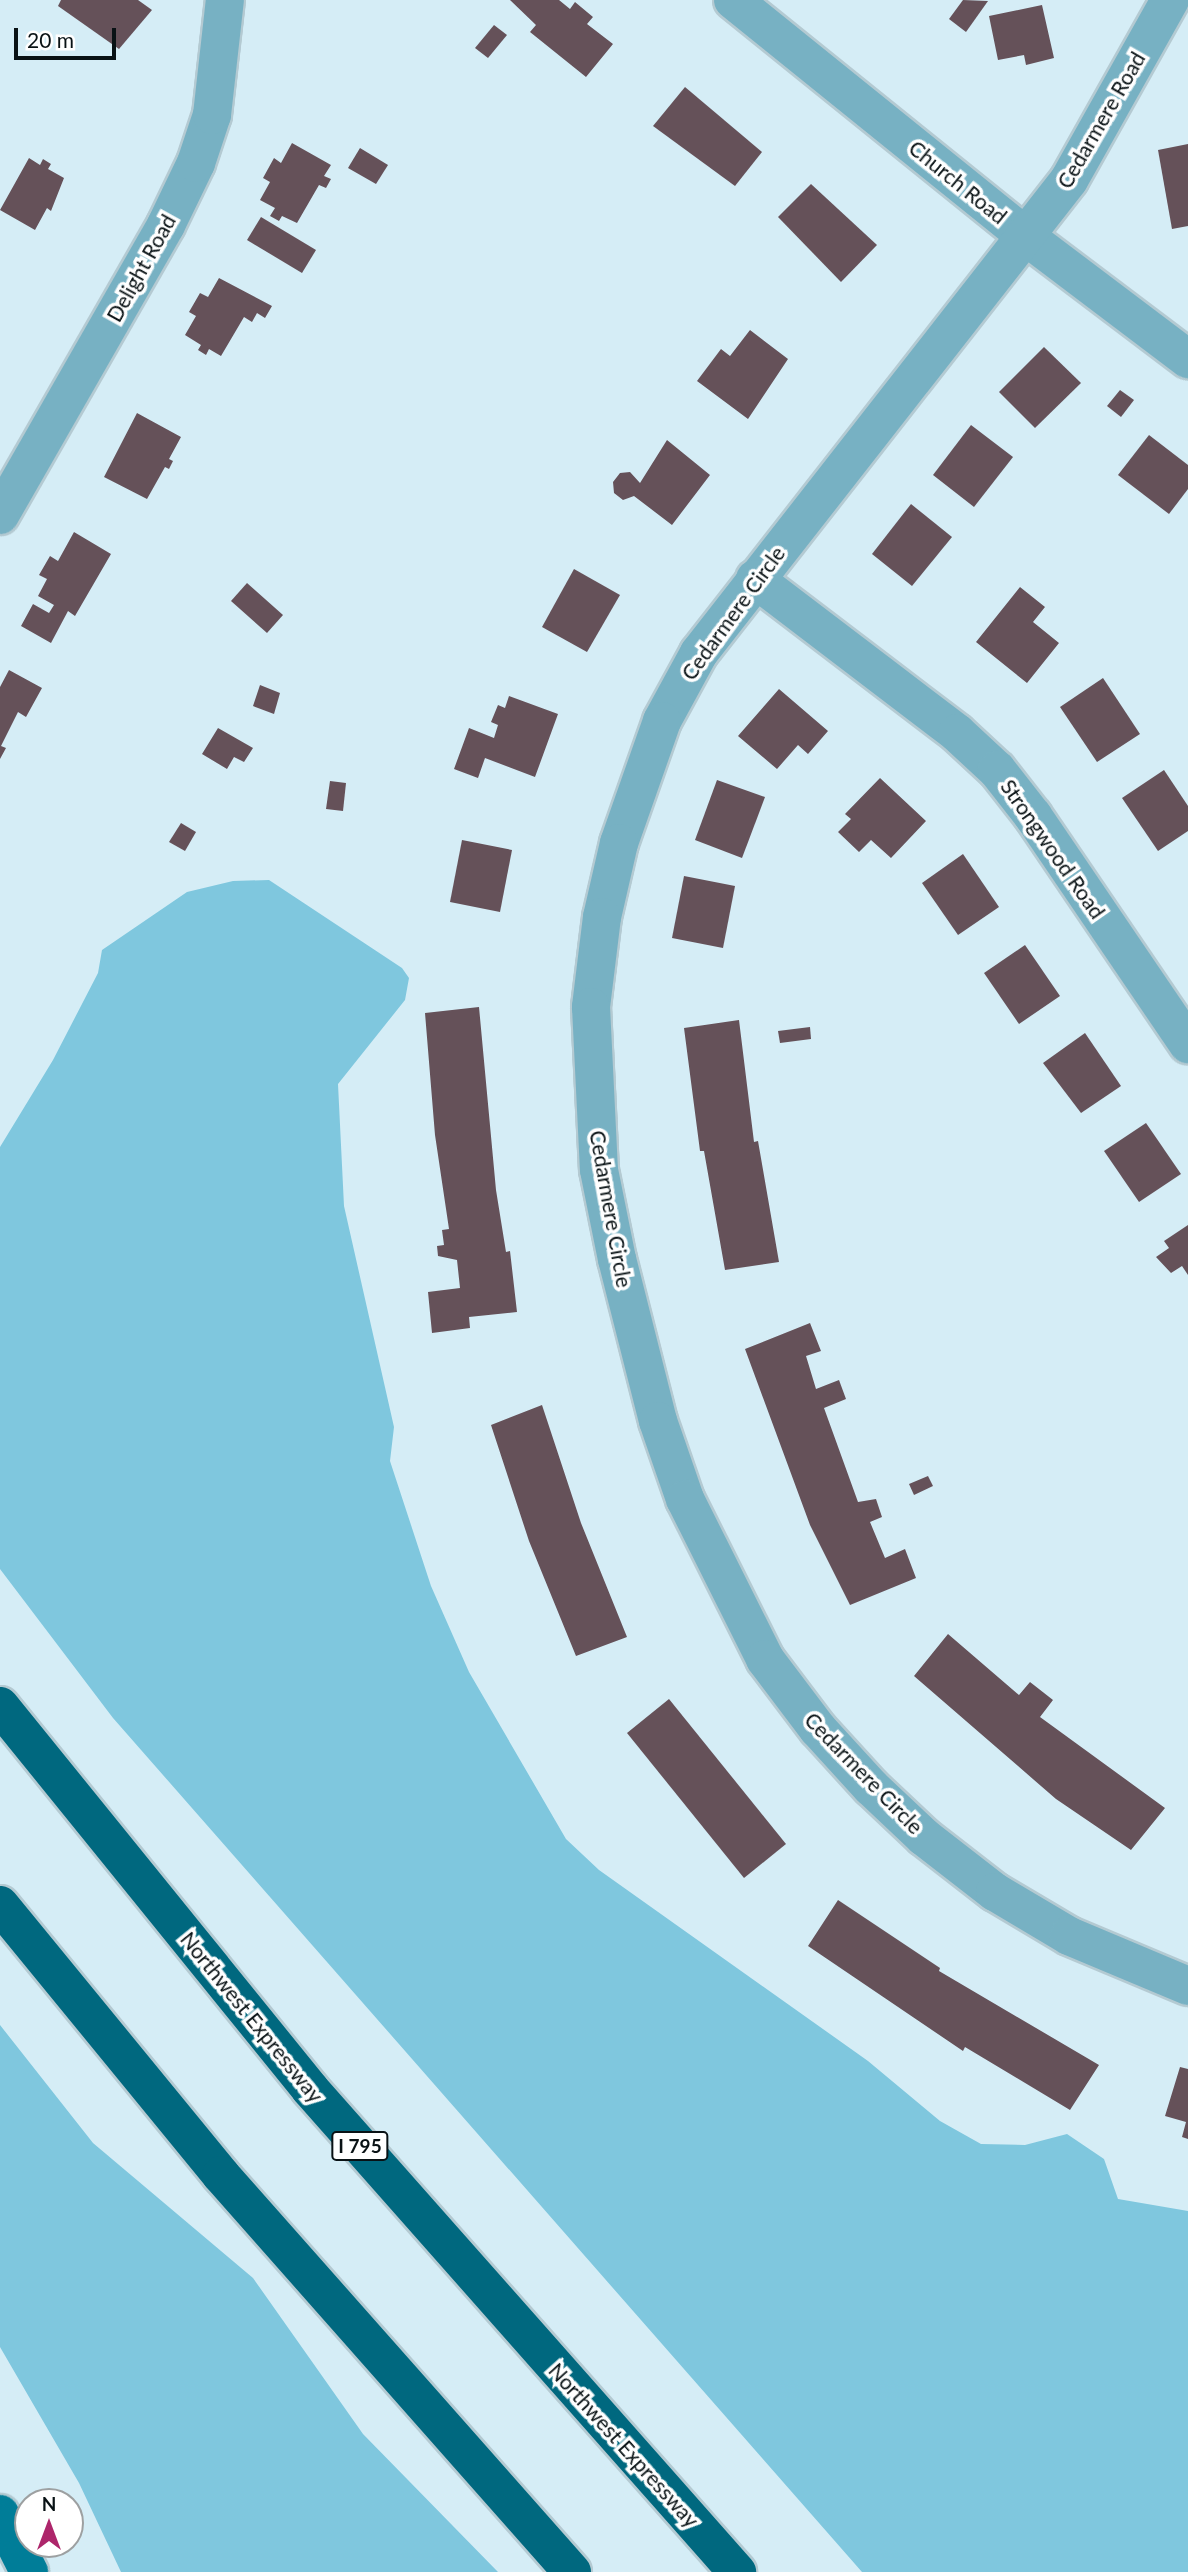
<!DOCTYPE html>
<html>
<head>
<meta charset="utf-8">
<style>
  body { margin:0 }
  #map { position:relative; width:1188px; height:2572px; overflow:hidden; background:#d5edf6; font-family:Lato,sans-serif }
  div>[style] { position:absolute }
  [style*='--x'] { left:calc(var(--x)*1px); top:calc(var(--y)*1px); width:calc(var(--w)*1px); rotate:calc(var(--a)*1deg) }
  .green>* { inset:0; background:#7fc7de }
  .building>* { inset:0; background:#655159 }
  .roads { filter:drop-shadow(2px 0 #b4cad2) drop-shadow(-2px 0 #b4cad2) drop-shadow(0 2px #b4cad2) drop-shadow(0 -2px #b4cad2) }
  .minor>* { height:38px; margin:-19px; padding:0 19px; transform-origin:19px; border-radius:19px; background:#77b1c3 }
  .major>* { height:38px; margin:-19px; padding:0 19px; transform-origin:19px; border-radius:19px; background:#007d98 }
  .highway>* { height:38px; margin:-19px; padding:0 19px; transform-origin:19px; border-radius:19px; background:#00687f }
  span { translate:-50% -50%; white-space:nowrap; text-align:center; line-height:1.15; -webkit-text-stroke:7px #fff; paint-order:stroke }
  .shield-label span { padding:2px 5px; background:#fff; border:2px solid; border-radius:5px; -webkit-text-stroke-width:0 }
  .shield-label { font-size:19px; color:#091215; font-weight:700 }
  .street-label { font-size:21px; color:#091215 }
  .north { position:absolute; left:14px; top:2488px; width:70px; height:70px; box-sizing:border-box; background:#fff; border:2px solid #9da0a1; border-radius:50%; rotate:0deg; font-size:19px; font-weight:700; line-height:28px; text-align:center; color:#091215 }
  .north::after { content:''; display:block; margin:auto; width:24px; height:32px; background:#ad266b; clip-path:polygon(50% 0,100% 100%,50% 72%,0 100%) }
  .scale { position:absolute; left:14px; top:28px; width:102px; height:32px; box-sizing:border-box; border:4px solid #091215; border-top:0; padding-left:9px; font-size:21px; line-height:24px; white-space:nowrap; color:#091215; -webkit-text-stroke:5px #fff; paint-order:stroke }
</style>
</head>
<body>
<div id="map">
  <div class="green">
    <div style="clip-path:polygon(269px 880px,402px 968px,409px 978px,405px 1000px,338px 1084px,344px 1206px,394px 1427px,390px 1461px,431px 1586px,469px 1672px,566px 1839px,599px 1870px,868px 2061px,940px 2121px,981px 2144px,1025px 2145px,1067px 2134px,1104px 2159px,1118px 2199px,1188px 2211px,1188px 2572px,862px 2572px,113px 1718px,0 1569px,0 1147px,53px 1060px,98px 973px,102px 950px,187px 892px,233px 881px)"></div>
    <div style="clip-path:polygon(0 2025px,93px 2143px,253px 2278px,363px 2434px,498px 2572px,121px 2572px,79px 2483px,0 2347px)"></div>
  </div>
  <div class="building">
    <div style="clip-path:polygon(61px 0,138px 0,152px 10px,119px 49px,58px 6px)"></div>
    <div style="clip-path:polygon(510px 0,559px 0,570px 9px,575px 2px,593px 17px,587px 24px,613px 44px,586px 77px,530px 32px,536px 25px)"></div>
    <div style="clip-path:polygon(963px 0,988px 1px,966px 32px,949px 19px)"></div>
    <div style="clip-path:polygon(1042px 5px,1054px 58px,1026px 65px,1024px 55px,998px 60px,989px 16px)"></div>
    <div style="clip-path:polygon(494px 25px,507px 35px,488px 58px,475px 48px)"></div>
    <div style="clip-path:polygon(685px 87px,762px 152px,735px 186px,653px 126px)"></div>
    <div style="clip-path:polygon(292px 143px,331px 165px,324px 176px,331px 179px,326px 188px,319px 185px,297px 223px,282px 216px,279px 221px,270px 216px,275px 208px,260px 200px,270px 182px,263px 178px,274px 158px,281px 163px)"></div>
    <div style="clip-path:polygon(1188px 144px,1188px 226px,1172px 229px,1158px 150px)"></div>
    <div style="clip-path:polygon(360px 148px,388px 165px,376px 184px,348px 168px)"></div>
    <div style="clip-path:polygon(29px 158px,40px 165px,43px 159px,51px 164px,48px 169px,64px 178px,51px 211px,47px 208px,35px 230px,0 210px)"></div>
    <div style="clip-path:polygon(811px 184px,877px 245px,841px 282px,778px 217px)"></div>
    <div style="clip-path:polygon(261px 217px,316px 250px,302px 273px,247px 240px)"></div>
    <div style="clip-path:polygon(219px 278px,272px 306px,265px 318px,257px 313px,252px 322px,244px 317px,221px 356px,209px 349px,206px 355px,198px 350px,201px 345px,185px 335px,196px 316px,189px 312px,200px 293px,208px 297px)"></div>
    <div style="clip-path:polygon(750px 330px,788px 359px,748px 419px,697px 381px,721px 349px,730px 356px)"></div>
    <div style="clip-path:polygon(1044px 347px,1081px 383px,1035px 428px,999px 392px)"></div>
    <div style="clip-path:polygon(1120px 390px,1134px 400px,1121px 417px,1107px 406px)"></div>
    <div style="clip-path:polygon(137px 413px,181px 437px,169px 459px,173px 461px,169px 469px,165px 467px,147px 499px,104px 477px)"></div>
    <div style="clip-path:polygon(971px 425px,1013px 457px,974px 507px,933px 475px)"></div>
    <div style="clip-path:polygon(1149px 435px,1188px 465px,1188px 489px,1169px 514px,1118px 475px)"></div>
    <div style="clip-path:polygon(667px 440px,710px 475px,672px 525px,634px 496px,623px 500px,614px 493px,613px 482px,620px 473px,630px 472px,640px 483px)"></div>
    <div style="clip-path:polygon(911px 504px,952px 537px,912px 586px,872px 554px)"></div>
    <div style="clip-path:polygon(74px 532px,111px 554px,75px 616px,68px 611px,51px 643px,21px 626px,33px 604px,49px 613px,54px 605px,38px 596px,47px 579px,39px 575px,50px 556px,58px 561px)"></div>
    <div style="clip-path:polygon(574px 569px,620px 595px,587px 652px,542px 627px)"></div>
    <div style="clip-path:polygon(247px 583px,283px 615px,267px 633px,231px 601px)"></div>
    <div style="clip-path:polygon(1020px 587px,1045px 607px,1033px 622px,1059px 643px,1027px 683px,976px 642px)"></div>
    <div style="clip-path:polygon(9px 670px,42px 688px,26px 717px,18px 712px,1px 746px,6px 748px,0 759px,0 687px)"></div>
    <div style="clip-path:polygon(1103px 678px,1140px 734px,1097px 762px,1060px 707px)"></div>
    <div style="clip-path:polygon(260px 685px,280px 693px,274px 714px,253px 706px)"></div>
    <div style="clip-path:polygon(779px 689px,828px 731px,808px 754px,798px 745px,777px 769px,738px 736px)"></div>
    <div style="clip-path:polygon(509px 696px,558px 714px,535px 777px,485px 758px,478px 778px,454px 769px,469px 728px,494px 738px,498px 725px,491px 722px,498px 705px,505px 708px)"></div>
    <div style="clip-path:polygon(218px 728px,253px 748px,244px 762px,234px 757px,227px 769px,202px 754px)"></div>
    <div style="clip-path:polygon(1164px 770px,1188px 806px,1188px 831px,1158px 851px,1122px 798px)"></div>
    <div style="clip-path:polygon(880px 778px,926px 821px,891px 858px,871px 840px,859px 852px,838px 832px,851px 819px,845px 814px)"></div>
    <div style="clip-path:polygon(717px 780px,765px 797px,742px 858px,695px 840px)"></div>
    <div style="clip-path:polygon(330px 781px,346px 783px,343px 811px,326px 809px)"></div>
    <div style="clip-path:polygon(181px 823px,196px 832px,185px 851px,169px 842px)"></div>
    <div style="clip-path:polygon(462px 840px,512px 850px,500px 912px,450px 902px)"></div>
    <div style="clip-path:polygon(963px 854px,999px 907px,958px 935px,922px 883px)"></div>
    <div style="clip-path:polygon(684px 876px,735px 886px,723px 948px,672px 938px)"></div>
    <div style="clip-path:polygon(1025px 945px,1060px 996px,1019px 1024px,984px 973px)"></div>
    <div style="clip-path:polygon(479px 1007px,496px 1190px,506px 1252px,510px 1251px,517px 1312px,469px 1317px,470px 1328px,432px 1333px,428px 1292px,460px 1288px,457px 1260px,438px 1256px,437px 1246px,444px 1245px,442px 1230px,449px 1229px,435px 1135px,425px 1013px)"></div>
    <div style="clip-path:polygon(739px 1020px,754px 1142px,758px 1141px,779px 1262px,725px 1270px,704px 1151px,700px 1151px,684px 1028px)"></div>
    <div style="clip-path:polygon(810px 1027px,811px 1039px,780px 1043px,778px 1031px)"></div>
    <div style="clip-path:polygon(1085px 1033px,1121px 1086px,1081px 1113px,1043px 1063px)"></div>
    <div style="clip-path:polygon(1146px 1123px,1181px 1174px,1139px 1202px,1104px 1151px)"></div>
    <div style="clip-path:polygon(1188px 1225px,1188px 1275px,1182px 1266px,1171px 1273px,1156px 1257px,1169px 1248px,1164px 1241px)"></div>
    <div style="clip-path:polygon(810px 1323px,821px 1351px,806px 1356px,816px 1389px,839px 1380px,846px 1399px,824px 1408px,858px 1502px,876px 1499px,882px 1517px,870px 1522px,885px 1558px,905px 1549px,916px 1578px,850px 1605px,810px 1525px,745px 1349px)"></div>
    <div style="clip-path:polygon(542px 1405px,581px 1523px,627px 1637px,576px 1656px,529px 1541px,491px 1425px)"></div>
    <div style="clip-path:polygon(928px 1476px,933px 1486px,914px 1495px,909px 1484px)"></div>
    <div style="clip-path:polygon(948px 1634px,1019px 1695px,1030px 1682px,1053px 1700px,1040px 1717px,1165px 1808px,1131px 1850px,1056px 1799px,914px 1676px)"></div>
    <div style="clip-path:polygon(669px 1699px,786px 1844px,744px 1878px,627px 1733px)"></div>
    <div style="clip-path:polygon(838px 1900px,940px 1968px,939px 1971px,1099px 2065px,1070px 2110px,965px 2047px,963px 2051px,808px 1946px)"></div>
    <div style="clip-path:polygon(1180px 2067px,1188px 2069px,1188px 2139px,1182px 2137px,1186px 2122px,1165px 2116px)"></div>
  </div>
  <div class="roads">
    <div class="minor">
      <div style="--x:733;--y:0;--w:374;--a:38.9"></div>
      <div style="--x:1024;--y:235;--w:206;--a:37.1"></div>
      <div style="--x:1170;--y:0;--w:206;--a:119.3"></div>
      <div style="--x:1069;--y:180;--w:601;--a:128.03"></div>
      <div style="--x:699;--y:653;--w:77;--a:118.6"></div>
      <div style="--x:662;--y:721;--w:129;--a:109.4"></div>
      <div style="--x:619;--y:843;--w:76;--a:102.9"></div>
      <div style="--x:602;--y:917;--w:91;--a:97"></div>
      <div style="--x:591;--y:1007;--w:163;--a:87.2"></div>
      <div style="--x:599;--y:1170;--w:91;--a:78.6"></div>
      <div style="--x:617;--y:1259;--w:167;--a:75.8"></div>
      <div style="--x:658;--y:1421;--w:83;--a:70.9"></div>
      <div style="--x:685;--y:1499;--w:179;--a:63.4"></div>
      <div style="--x:765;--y:1659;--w:88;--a:52.9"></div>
      <div style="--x:818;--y:1729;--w:79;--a:47.6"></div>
      <div style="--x:871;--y:1787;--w:73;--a:43.3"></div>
      <div style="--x:924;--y:1837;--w:90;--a:37.8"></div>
      <div style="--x:995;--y:1892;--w:86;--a:30.7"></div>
      <div style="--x:1069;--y:1936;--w:129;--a:22.8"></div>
      <div style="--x:0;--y:515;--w:334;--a:-60.2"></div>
      <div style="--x:166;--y:225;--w:69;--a:-64.2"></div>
      <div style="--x:196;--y:163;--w:51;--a:-71.6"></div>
      <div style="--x:212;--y:115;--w:116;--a:-83.6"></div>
      <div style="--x:755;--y:579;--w:254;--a:37.3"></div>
      <div style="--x:957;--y:733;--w:54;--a:42.8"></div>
      <div style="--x:997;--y:770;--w:58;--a:52"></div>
      <div style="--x:1033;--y:816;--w:276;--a:55.8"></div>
    </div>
    <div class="major">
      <div style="--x:0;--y:2514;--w:65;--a:63.4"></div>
    </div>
    <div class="highway">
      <div style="--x:0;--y:1706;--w:493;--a:51"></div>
      <div style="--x:310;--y:2089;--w:645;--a:48.52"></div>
      <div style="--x:0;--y:1905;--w:349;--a:50.7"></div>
      <div style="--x:221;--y:2175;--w:530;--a:48.52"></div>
    </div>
  </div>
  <div class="shield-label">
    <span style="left:360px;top:2146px">I 795</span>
  </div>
  <div class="street-label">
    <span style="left:1101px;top:120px;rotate:-60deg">Cedarmere Road</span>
    <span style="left:958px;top:182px;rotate:39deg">Church Road</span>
    <span style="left:141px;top:268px;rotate:-61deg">Delight Road</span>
    <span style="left:733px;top:613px;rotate:-54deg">Cedarmere Circle</span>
    <span style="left:1053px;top:849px;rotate:55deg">Strongwood Road</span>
    <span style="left:611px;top:1209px;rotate:80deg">Cedarmere Circle</span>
    <span style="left:864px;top:1773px;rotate:46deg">Cedarmere Circle</span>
    <span style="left:252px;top:2017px;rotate:51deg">Northwest Expressway</span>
    <span style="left:624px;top:2445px;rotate:48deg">Northwest Expressway</span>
  </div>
  <div class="north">N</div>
  <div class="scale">20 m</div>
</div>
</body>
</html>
